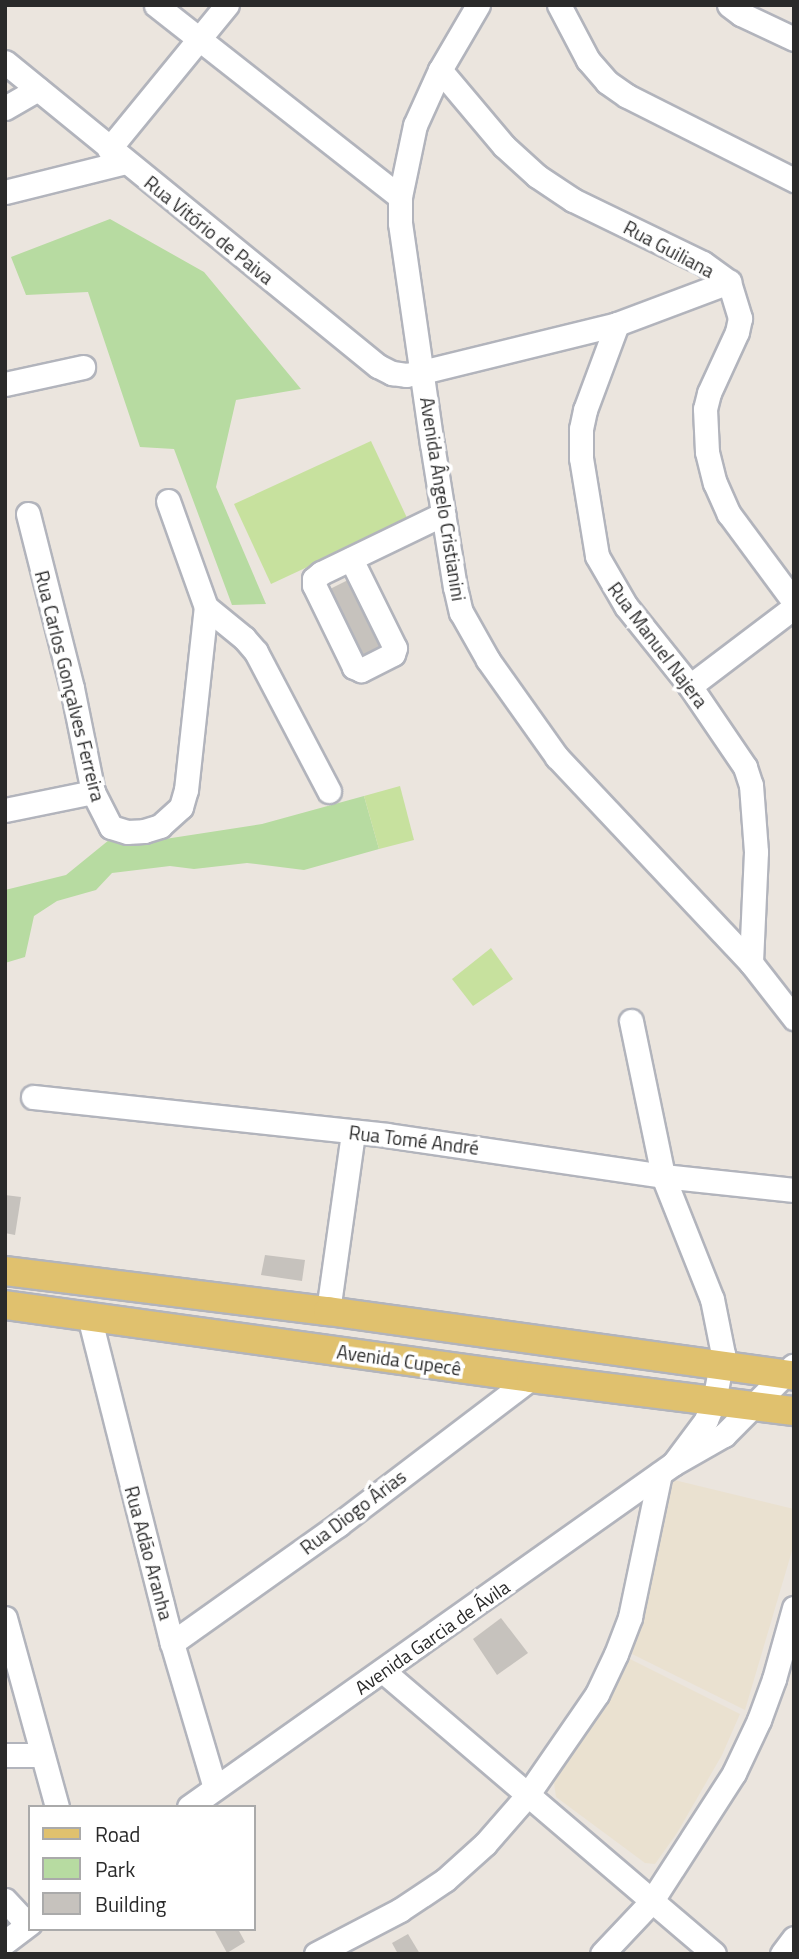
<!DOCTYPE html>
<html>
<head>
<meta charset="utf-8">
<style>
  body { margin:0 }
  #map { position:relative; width:799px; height:1959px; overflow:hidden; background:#ebe5de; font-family:"Titillium Web",sans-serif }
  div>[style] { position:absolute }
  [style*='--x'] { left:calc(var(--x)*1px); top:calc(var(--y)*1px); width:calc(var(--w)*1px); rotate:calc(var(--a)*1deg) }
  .education>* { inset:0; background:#eae1d0 }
  .green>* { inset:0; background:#b7dba1 }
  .pitch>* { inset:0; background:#c7e19e }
  .building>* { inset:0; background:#c6c2bd }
  .roads { filter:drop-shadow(2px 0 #b2b4bc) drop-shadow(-2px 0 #b2b4bc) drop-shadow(0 2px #b2b4bc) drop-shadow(0 -2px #b2b4bc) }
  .minor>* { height:23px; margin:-11.5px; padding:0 11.5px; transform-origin:11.5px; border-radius:11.5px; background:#fff }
  .major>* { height:28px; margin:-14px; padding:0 14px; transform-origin:14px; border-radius:14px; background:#e0c16e }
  span { translate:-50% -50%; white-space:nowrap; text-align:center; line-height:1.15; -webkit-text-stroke:7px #fff; paint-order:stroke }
  .street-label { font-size:19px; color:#2a2a2a }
  .frame { position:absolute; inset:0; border:7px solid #2a2a2a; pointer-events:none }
  .legend { position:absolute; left:28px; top:1805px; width:228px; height:126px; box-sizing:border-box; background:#fff; border:2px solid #aaa; margin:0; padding:9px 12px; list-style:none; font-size:21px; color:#2a2a2a }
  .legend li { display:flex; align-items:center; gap:14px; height:35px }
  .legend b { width:35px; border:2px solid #aaa }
</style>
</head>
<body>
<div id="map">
  <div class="education">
    <div style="clip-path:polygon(670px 1479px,794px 1509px,794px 1544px,745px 1710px,632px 1654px,652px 1580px)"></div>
    <div style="clip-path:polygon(626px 1657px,740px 1714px,722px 1755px,677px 1833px,655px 1864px,645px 1863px,556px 1797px,554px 1783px,603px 1706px)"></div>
  </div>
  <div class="green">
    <div style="clip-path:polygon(110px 219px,204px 272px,301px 389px,236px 400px,216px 487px,266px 604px,232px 605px,174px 449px,140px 447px,88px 292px,26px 295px,11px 257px)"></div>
    <div style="clip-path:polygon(364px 796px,379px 849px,304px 870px,247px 863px,194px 869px,170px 866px,112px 873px,96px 890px,57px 901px,34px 916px,25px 957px,5px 963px,5px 890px,66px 875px,109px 840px,139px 843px,262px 824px)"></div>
  </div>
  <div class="pitch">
    <div style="clip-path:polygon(371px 441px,408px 520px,271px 584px,234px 504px)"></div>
    <div style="clip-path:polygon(400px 786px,414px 840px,379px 849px,364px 796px)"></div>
    <div style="clip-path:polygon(491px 948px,513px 979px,473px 1006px,452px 979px)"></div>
  </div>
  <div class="building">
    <div style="clip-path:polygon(350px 579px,387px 652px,360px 665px,324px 592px)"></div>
    <div style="clip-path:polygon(5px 1195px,21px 1197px,15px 1235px,5px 1233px)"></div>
    <div style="clip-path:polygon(265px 1255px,305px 1260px,302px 1281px,261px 1275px)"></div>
    <div style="clip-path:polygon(501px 1618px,528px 1653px,497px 1675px,473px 1639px)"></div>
    <div style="clip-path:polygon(214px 1929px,238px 1929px,245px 1942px,227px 1953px)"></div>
    <div style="clip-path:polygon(408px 1934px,420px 1954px,398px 1954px,392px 1943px)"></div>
  </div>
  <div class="roads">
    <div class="minor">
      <div style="--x:156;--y:5;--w:310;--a:38.2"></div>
      <div style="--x:478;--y:5;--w:75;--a:120.3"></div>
      <div style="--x:440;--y:70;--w:60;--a:114.4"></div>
      <div style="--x:415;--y:125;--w:74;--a:101.8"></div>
      <div style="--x:400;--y:197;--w:26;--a:90"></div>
      <div style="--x:400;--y:223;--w:223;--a:81.8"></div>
      <div style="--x:432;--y:444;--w:145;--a:80.9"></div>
      <div style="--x:455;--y:587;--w:26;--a:77"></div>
      <div style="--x:461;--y:612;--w:55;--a:60.6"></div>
      <div style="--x:488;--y:660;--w:119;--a:54.6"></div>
      <div style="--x:557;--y:757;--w:283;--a:46.7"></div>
      <div style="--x:751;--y:963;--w:70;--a:52"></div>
      <div style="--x:559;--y:5;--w:62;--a:62.2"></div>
      <div style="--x:588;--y:60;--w:29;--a:49"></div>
      <div style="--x:607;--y:82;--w:24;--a:35"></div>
      <div style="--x:627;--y:96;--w:187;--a:26.7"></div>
      <div style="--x:729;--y:5;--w:15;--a:37"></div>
      <div style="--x:741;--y:14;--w:59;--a:25.3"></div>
      <div style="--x:5;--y:62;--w:481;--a:39.2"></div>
      <div style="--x:378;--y:366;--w:16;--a:27"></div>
      <div style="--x:392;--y:373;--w:14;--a:8"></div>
      <div style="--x:406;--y:375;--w:16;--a:-11"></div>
      <div style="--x:422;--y:372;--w:201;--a:-13.8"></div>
      <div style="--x:617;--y:324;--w:120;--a:-20.6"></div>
      <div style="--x:440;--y:70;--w:99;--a:49.9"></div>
      <div style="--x:504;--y:146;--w:45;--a:42.3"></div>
      <div style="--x:537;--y:176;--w:43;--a:33.7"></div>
      <div style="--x:573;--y:200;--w:144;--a:25.9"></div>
      <div style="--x:703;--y:263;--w:32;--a:36"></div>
      <div style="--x:729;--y:282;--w:38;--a:73"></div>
      <div style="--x:740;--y:318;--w:14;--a:102"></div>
      <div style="--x:737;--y:332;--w:67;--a:114.7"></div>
      <div style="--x:709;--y:393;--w:16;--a:104"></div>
      <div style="--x:705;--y:409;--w:43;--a:87.3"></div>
      <div style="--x:707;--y:452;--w:32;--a:76"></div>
      <div style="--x:715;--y:483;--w:34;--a:66"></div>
      <div style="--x:729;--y:514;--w:109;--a:53.5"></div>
      <div style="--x:5;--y:108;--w:38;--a:-30"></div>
      <div style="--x:109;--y:149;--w:186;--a:-50.7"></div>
      <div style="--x:5;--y:192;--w:124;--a:-14"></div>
      <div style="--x:617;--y:324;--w:92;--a:110.4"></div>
      <div style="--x:585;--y:410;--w:19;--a:102"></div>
      <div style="--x:581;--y:429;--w:29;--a:90"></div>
      <div style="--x:581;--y:458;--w:99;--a:80.7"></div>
      <div style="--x:597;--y:556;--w:58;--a:59.9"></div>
      <div style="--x:626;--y:606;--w:102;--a:51.3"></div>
      <div style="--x:690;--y:686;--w:98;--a:55.8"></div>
      <div style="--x:745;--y:767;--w:19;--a:72"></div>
      <div style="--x:751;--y:785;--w:67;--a:85.7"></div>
      <div style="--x:756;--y:852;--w:111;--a:92.6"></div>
      <div style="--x:5;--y:384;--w:80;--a:-12.3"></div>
      <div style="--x:168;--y:501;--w:113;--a:70.3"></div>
      <div style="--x:206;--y:607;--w:49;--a:39.2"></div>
      <div style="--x:244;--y:638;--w:18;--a:49"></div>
      <div style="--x:256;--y:652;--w:157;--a:62.3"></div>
      <div style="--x:28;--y:514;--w:179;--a:75.8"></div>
      <div style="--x:72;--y:688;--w:106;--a:78.6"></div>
      <div style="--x:93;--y:792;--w:39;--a:63"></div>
      <div style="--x:111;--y:827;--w:17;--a:17"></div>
      <div style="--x:127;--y:832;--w:17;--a:-3"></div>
      <div style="--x:144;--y:831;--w:17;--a:-17"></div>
      <div style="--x:160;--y:826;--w:28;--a:-42"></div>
      <div style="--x:181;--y:807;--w:18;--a:-74"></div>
      <div style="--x:186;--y:790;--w:184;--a:-83.8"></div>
      <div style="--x:351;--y:559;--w:99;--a:63.7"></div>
      <div style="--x:395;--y:648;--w:6;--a:108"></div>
      <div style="--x:393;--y:654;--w:36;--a:153"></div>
      <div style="--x:361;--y:670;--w:8;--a:-157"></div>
      <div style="--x:354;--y:667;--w:91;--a:-116"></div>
      <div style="--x:314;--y:585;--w:6;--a:-90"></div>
      <div style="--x:314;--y:579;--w:9;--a:-41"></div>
      <div style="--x:321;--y:573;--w:136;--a:-25.8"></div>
      <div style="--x:690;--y:686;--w:131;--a:-37.2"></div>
      <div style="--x:5;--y:810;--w:90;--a:-11.6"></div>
      <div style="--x:631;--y:1021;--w:158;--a:78.3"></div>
      <div style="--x:663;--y:1176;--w:132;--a:68.3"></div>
      <div style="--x:712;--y:1299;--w:56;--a:78.7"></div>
      <div style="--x:723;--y:1354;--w:48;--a:100.8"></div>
      <div style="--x:714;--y:1401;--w:21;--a:113"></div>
      <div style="--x:706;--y:1420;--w:54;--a:126.7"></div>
      <div style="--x:33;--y:1097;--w:355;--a:6.1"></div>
      <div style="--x:386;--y:1135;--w:280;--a:8.4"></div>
      <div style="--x:663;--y:1176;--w:132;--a:6.1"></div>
      <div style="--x:328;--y:1311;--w:181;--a:-82"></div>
      <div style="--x:89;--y:1316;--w:337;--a:75.8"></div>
      <div style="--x:172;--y:1643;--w:151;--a:73.5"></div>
      <div style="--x:5;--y:1618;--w:196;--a:74.6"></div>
      <div style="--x:172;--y:1643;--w:204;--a:-35.4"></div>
      <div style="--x:338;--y:1525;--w:243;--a:-37.3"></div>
      <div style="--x:383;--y:1671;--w:435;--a:40.5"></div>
      <div style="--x:5;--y:1755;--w:37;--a:0"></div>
      <div style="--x:189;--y:1807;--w:593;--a:-35.32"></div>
      <div style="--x:673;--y:1464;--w:59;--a:-29.6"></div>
      <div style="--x:724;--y:1435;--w:98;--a:-45"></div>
      <div style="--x:5;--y:1900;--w:23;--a:47"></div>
      <div style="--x:21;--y:1917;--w:10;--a:73"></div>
      <div style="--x:5;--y:1942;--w:31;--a:-37"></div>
      <div style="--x:316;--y:1954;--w:95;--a:-27.6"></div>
      <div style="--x:400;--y:1910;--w:54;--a:-33.7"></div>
      <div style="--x:445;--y:1880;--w:54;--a:-42"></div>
      <div style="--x:485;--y:1844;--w:62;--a:-48.9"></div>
      <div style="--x:526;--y:1797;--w:125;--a:-55.4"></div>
      <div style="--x:597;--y:1694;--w:44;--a:-64.6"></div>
      <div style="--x:616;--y:1654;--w:40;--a:-69"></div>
      <div style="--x:630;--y:1617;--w:146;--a:-78.2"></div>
      <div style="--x:602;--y:1954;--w:71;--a:-46.7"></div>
      <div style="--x:651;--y:1902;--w:153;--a:-57.2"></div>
      <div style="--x:734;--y:1773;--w:59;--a:-64.7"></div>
      <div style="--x:759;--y:1720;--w:44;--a:-69.9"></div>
      <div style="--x:774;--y:1679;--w:74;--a:-74.3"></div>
      <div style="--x:782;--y:1954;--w:20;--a:-53"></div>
    </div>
    <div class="major">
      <div style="--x:5;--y:1271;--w:325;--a:7.1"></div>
      <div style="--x:328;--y:1311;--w:471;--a:7.9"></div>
      <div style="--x:5;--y:1305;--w:531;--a:7.9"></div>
      <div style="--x:531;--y:1378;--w:265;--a:7.2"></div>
    </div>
  </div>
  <div class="street-label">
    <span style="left:209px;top:230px;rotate:39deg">Rua Vitório de Paiva</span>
    <span style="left:669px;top:249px;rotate:28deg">Rua Guiliana</span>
    <span style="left:443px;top:499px;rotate:81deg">Avenida Ângelo Cristianini</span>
    <span style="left:658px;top:645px;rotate:53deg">Rua Manuel Najera</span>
    <span style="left:70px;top:686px;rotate:76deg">Rua Carlos Gonçalves Ferreira</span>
    <span style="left:414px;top:1140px;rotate:7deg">Rua Tomé André</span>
    <span style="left:399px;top:1360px;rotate:8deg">Avenida Cupecê</span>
    <span style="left:353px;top:1512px;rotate:-37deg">Rua Diogo Árias</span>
    <span style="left:149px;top:1553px;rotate:75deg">Rua Adão Aranha</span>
    <span style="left:432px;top:1637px;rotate:-35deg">Avenida Garcia de Ávila</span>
  </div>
  <div class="frame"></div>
  <ul class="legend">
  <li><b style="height:9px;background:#e0c16e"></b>Road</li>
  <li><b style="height:19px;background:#b7dba1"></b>Park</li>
  <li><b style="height:19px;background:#c6c2bd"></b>Building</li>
  </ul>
</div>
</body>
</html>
